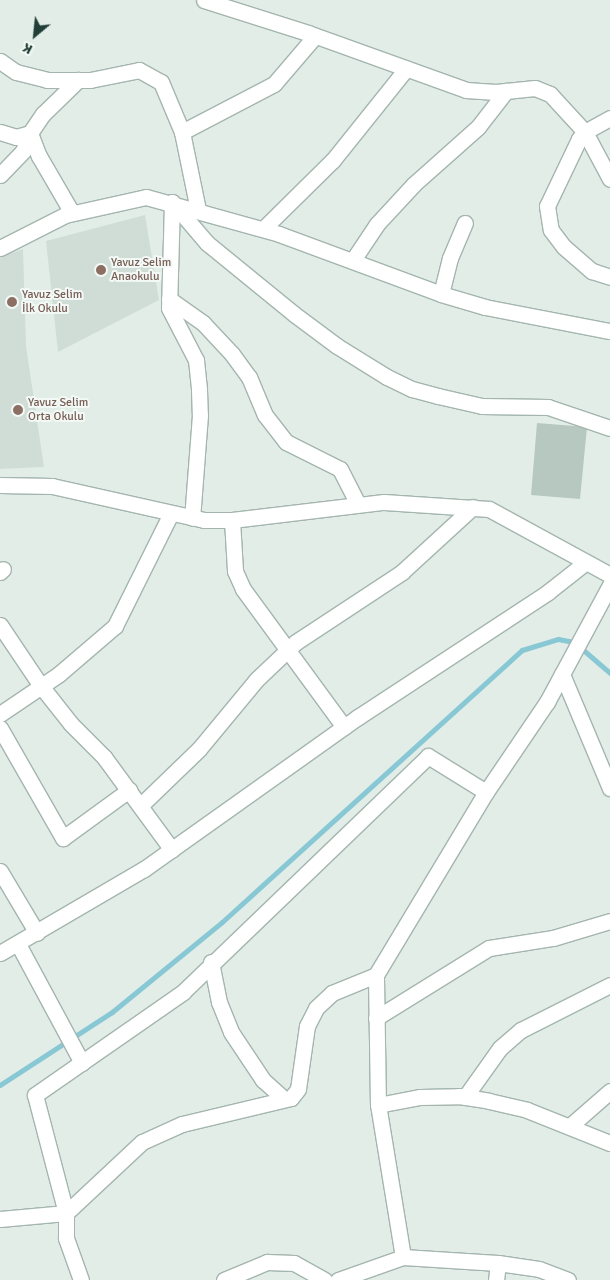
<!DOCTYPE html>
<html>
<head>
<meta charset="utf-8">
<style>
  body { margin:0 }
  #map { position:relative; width:610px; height:1280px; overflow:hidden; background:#e2ede8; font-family:Signika,sans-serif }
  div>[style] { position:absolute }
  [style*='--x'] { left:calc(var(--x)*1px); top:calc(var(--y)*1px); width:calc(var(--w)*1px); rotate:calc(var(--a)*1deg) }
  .built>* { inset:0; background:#d0ddd7 }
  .stream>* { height:5px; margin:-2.5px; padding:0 2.5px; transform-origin:2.5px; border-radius:2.5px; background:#88c7d4 }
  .building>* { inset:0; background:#b7c8c1 }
  .roads { filter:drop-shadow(1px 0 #a4b5af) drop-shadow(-1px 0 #a4b5af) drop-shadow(0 1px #a4b5af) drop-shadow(0 -1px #a4b5af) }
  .minor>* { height:15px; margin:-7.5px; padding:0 7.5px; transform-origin:7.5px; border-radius:7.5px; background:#fff }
  .dots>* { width:14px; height:14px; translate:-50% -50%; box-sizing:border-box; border:2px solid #f3f9f6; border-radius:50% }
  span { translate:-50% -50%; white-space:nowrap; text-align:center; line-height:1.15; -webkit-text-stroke:4px #f3f9f6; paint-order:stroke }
  .education-label { font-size:12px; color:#785e54 }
  .left { translate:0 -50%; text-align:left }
  .north { position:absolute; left:10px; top:10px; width:50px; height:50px; -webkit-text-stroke:4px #f3f9f6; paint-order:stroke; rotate:208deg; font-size:14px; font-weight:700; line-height:20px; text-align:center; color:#213f37 }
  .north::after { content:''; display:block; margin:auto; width:18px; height:22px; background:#213f37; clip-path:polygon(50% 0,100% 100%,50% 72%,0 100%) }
</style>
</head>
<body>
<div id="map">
  <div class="built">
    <div style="clip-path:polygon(145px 215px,159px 300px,58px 352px,46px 241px)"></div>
    <div style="clip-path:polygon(23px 249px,26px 346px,44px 467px,0 469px,0 257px)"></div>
  </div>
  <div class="stream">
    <div style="--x:0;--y:1085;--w:134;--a:-33.1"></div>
    <div style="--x:112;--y:1012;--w:142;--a:-39.3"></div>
    <div style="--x:222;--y:922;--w:405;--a:-42.2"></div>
    <div style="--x:522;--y:650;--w:38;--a:-17"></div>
    <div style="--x:558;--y:639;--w:16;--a:11"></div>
    <div style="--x:574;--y:642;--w:48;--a:40.7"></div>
  </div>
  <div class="building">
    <div style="clip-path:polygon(537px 423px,587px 427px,580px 499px,531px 495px)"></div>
  </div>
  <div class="roads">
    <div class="minor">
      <div style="--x:204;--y:0;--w:109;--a:17.6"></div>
      <div style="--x:308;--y:33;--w:168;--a:19.8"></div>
      <div style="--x:466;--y:90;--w:30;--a:4"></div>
      <div style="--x:496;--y:92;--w:39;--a:-6"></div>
      <div style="--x:535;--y:88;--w:16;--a:22"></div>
      <div style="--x:550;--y:94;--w:52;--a:47.4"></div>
      <div style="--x:585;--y:132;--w:53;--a:62"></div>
      <div style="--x:0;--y:61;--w:19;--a:35"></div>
      <div style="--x:16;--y:72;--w:32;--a:14"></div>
      <div style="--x:47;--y:80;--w:43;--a:0"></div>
      <div style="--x:90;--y:80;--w:50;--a:-11.5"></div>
      <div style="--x:139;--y:70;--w:25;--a:29"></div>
      <div style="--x:161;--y:82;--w:54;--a:67.2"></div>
      <div style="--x:182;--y:132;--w:80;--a:78.4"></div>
      <div style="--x:610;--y:118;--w:29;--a:151"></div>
      <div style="--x:585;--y:132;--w:9;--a:131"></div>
      <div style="--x:579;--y:139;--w:74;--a:115.5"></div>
      <div style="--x:547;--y:206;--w:24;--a:81"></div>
      <div style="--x:551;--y:230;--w:21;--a:53"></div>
      <div style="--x:564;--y:247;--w:37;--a:41"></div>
      <div style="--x:592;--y:271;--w:19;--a:18"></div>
      <div style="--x:0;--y:132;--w:17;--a:17"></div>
      <div style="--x:16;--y:137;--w:15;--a:-16"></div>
      <div style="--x:30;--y:133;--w:23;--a:-56"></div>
      <div style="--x:43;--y:114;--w:49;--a:-44.2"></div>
      <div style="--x:182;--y:132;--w:104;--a:-27.6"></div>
      <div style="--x:274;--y:84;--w:63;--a:-49.5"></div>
      <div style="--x:30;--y:133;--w:25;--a:69"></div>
      <div style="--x:39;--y:156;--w:66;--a:59.9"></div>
      <div style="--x:0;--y:175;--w:33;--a:-46"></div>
      <div style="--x:23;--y:151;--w:19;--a:-69"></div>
      <div style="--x:172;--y:202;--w:54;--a:49.5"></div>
      <div style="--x:207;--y:243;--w:112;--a:39.2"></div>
      <div style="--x:294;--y:314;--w:54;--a:36.7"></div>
      <div style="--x:337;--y:346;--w:59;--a:31.8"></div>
      <div style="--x:387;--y:377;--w:28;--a:26"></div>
      <div style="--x:412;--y:389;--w:27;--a:15"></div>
      <div style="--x:438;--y:396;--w:45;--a:12.8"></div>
      <div style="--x:482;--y:406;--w:66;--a:0.9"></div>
      <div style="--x:548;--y:407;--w:65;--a:18.7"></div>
      <div style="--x:172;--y:202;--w:106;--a:91.6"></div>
      <div style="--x:169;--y:308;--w:59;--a:62.6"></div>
      <div style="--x:196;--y:360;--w:30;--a:84"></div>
      <div style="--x:199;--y:390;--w:25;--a:88"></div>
      <div style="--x:200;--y:415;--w:103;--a:94.4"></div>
      <div style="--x:263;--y:229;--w:98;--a:-44.6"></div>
      <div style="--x:333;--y:160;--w:117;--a:-51.3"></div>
      <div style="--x:0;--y:248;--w:73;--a:-26.9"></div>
      <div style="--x:65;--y:215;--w:83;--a:-12.5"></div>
      <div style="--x:146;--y:197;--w:138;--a:15.5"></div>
      <div style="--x:279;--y:234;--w:173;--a:20.3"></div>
      <div style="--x:441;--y:294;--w:46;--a:16.5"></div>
      <div style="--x:485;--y:307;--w:127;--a:10.9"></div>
      <div style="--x:353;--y:260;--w:43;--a:-56.3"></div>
      <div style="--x:377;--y:224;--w:54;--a:-47.2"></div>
      <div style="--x:414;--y:184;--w:86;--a:-41.7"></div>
      <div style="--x:478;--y:127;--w:46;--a:-52.1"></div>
      <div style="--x:441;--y:294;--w:37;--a:-76"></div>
      <div style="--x:450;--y:258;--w:38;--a:-67"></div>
      <div style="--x:169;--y:299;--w:42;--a:35.2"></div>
      <div style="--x:203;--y:323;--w:42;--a:46.9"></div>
      <div style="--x:232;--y:354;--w:29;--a:54"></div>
      <div style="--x:249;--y:377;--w:41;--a:67.2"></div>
      <div style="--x:265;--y:415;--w:34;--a:52"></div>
      <div style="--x:286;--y:442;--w:60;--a:26.6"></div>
      <div style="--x:340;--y:469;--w:39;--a:63"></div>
      <div style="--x:0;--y:485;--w:52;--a:1.1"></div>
      <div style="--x:52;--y:486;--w:156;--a:12.6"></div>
      <div style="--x:204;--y:520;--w:28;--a:0"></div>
      <div style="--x:232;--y:520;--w:153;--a:-6.8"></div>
      <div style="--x:384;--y:502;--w:105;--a:3.8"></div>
      <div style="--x:489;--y:509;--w:138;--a:28.6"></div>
      <div style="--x:232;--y:520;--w:51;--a:86.6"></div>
      <div style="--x:235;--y:571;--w:20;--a:66"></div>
      <div style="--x:243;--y:589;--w:171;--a:53.8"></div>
      <div style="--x:0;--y:572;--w:4;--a:-45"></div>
      <div style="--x:0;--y:625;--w:73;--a:56.1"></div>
      <div style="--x:41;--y:686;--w:48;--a:51.7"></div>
      <div style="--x:71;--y:724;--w:47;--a:45"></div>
      <div style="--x:104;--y:757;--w:115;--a:53.8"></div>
      <div style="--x:562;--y:674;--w:124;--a:67.2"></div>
      <div style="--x:0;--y:714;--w:71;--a:-34.1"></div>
      <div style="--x:59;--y:674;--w:74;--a:-40.6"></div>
      <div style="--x:115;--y:626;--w:124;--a:-63.6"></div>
      <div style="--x:0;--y:728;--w:127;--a:60.2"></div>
      <div style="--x:63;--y:838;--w:82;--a:-36"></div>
      <div style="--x:141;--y:805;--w:81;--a:-44"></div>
      <div style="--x:199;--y:749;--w:89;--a:-50.4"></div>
      <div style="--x:256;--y:680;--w:55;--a:-43.5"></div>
      <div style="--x:296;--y:642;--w:127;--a:-33.4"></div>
      <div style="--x:402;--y:572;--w:96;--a:-42.5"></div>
      <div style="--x:0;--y:871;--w:72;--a:59.2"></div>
      <div style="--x:18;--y:944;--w:135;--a:61.7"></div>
      <div style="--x:0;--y:953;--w:167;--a:-30.3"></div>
      <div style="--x:144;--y:869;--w:262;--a:-35.4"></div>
      <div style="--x:358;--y:717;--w:227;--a:-33.3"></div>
      <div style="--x:548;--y:592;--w:48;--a:-38.3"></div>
      <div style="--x:211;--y:962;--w:41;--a:78.7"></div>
      <div style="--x:219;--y:1002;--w:32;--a:68"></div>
      <div style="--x:231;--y:1032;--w:58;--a:56.3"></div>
      <div style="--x:263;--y:1080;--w:28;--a:42"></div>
      <div style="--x:376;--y:1018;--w:133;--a:-31.8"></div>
      <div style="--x:489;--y:948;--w:65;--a:-8.9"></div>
      <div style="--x:553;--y:938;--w:59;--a:-16.6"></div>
      <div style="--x:465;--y:1097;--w:60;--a:-54.5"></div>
      <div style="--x:500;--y:1048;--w:28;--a:-41"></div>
      <div style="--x:521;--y:1030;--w:100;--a:-26.8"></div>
      <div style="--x:378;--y:1105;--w:43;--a:-10.8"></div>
      <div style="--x:420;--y:1097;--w:39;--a:-1"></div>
      <div style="--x:459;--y:1096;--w:30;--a:9"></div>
      <div style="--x:489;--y:1101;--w:39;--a:13"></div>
      <div style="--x:527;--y:1110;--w:89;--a:21.7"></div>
      <div style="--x:570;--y:1126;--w:53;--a:-41.2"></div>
      <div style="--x:0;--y:1219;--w:66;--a:-5.2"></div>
      <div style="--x:66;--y:1213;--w:104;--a:-43.1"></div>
      <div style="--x:142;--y:1142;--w:44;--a:-24.2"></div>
      <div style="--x:182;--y:1124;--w:112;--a:-13.4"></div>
      <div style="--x:291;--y:1098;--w:11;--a:-52"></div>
      <div style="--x:298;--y:1089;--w:64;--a:-81.9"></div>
      <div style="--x:307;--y:1026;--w:20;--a:-63"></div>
      <div style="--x:316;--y:1008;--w:22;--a:-43"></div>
      <div style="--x:332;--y:993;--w:48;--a:-22.2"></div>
      <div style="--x:403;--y:1257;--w:154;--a:-99.3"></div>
      <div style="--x:378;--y:1105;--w:130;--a:-90.9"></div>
      <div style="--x:376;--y:975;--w:214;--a:-59"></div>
      <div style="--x:486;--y:792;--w:109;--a:-55.9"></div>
      <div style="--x:547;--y:702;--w:133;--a:-61.7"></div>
      <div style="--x:81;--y:1280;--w:45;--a:-109.7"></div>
      <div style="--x:66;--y:1238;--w:25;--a:-90"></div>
      <div style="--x:66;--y:1213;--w:122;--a:-104.7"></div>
      <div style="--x:35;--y:1095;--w:180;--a:-34.8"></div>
      <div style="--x:183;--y:992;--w:340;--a:-43.9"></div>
      <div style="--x:428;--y:756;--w:68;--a:31.8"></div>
      <div style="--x:224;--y:1280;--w:47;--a:-22.7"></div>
      <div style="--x:267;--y:1262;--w:27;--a:2"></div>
      <div style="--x:294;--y:1263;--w:35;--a:29"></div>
      <div style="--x:338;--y:1280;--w:69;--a:-19.5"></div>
      <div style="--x:403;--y:1257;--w:95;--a:3.6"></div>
      <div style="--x:498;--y:1263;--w:41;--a:8.3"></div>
      <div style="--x:539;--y:1269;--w:31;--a:21"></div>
      <div style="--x:496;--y:1280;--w:17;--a:-83"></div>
    </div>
  </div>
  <div class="dots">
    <div style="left:101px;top:270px;background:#8d6e63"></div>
    <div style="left:12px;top:302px;background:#8d6e63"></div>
    <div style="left:18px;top:410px;background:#8d6e63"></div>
  </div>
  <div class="education-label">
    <span class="left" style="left:111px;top:270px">Yavuz Selim<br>Anaokulu</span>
    <span class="left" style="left:22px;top:302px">Yavuz Selim<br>İlk Okulu</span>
    <span class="left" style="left:28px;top:410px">Yavuz Selim<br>Orta Okulu</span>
  </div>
  <div class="north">K</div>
</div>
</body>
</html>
